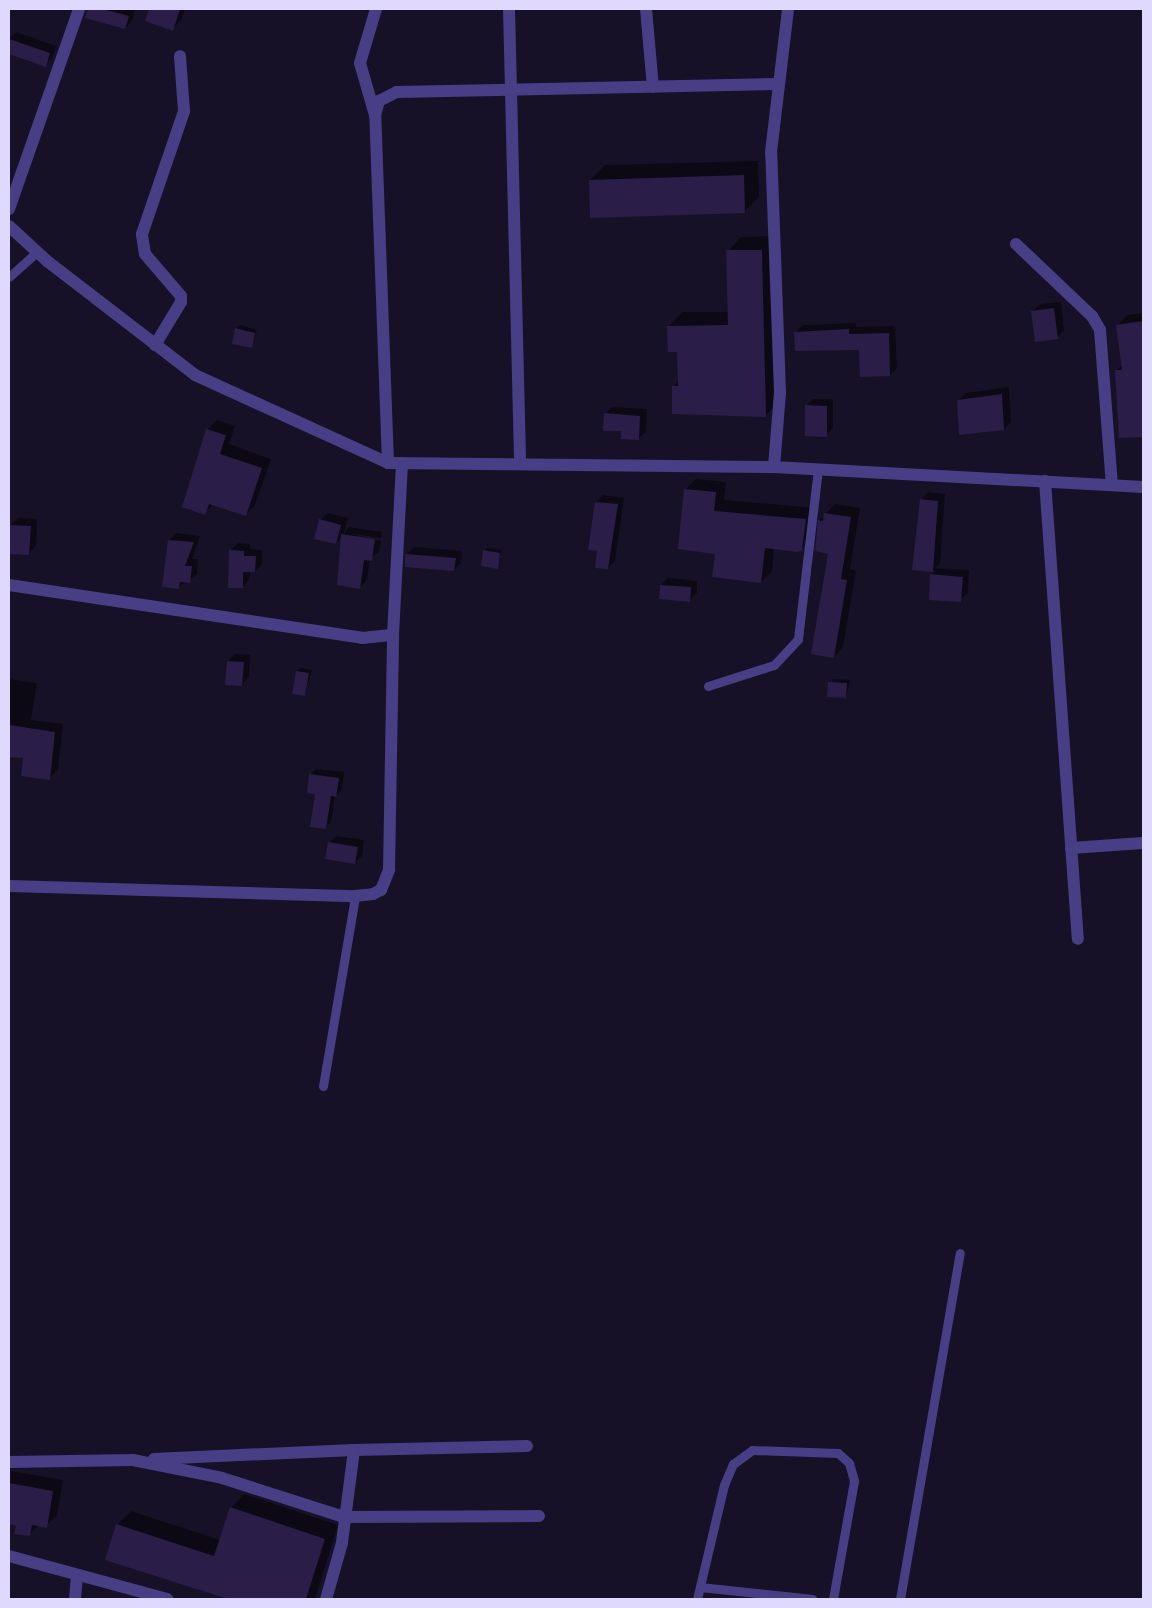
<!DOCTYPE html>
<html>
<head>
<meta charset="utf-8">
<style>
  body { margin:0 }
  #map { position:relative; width:1152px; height:1608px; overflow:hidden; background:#171127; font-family:"Roboto Condensed",sans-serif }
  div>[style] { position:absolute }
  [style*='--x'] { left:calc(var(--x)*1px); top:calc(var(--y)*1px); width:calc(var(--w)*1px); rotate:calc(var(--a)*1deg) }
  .shadow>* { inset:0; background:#0007 }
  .building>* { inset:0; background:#2a1d48 }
  .service>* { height:9px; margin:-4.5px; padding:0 4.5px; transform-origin:4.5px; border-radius:4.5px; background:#473e85 }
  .minor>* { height:12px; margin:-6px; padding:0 6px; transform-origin:6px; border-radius:6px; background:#473e85 }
  .tertiary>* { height:12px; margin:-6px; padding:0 6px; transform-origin:6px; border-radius:6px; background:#473e85 }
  span { translate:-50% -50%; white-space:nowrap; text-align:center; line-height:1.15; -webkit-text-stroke:4.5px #171127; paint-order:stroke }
  .frame { position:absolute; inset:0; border:10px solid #e0d9fe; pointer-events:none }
</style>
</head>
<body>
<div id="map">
  <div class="shadow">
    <div style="clip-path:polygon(86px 9px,135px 9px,132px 21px,125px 28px,86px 17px)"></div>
    <div style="clip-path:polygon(150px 9px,185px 9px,181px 20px,173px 29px,146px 20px)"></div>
    <div style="clip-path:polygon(16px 32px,56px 46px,52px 58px,45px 65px,9px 53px,9px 39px)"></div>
    <div style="clip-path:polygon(758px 161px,759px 197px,744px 212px,590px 180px,605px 165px)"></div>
    <div style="clip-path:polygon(776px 236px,780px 402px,766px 415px,673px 413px,674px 386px,679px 381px,678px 351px,669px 326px,682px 312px,729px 312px,728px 251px,741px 237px)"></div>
    <div style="clip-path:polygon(1061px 302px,1064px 330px,1057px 338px,1032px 312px,1040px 304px)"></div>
    <div style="clip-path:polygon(1143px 313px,1143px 436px,1121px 437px,1117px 370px,1123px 364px,1118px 325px,1127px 315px)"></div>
    <div style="clip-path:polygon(856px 323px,856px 327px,895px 326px,897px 368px,890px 375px,860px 349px,795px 333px,803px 325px)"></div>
    <div style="clip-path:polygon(240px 325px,257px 330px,251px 347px,236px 328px)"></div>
    <div style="clip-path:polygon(1009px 387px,1011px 422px,1004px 429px,958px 401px,966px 393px)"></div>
    <div style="clip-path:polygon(813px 399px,833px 399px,833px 428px,826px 435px,806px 406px)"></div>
    <div style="clip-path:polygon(612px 407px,647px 409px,646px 432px,638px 439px,623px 430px,605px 414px)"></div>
    <div style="clip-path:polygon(217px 420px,235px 426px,229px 444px,271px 459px,255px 505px,245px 515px,214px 504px,204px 513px,207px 430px)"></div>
    <div style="clip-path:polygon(696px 479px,726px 482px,724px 500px,816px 508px,812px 538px,801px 549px,774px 548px,772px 571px,761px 582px,716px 553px,686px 489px)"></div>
    <div style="clip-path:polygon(928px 492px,945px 494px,940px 563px,935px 568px,969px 570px,968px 593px,960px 600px,931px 575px,936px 571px,913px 569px,921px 500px)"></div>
    <div style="clip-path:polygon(603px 495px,624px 498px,615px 561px,607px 568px,598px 550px,590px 549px,596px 502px)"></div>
    <div style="clip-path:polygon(835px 504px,860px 508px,850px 569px,856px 571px,843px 647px,834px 657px,829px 553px,819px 521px)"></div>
    <div style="clip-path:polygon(328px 513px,348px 518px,344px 533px,349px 527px,382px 532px,381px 538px,347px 533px,381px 541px,379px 552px,370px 559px,367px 580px,360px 587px,342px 537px,336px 543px,320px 520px)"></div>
    <div style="clip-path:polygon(18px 518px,37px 519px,36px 546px,28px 554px,11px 525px)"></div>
    <div style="clip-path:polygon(176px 533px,200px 536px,192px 559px,198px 559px,197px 574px,178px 588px,169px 540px)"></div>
    <div style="clip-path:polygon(238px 543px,250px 544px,250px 549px,262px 550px,262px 564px,255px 571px,250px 571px,249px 580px,242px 587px,230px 551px)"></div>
    <div style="clip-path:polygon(414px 547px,462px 551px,461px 563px,454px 570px,407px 554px)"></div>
    <div style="clip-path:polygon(487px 548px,502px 550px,497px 568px,484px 551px)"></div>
    <div style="clip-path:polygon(668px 578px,697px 581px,697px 593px,689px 600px,661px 585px)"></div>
    <div style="clip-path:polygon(235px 654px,250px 655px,249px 677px,242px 684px,228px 661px)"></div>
    <div style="clip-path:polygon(301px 668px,312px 670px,305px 695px,297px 671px)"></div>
    <div style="clip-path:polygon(9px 679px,37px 683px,31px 720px,63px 724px,58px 770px,49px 778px,24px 757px,9px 755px)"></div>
    <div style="clip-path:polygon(833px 679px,850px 680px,846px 697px,829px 696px)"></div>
    <div style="clip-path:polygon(316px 769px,344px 772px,342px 790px,335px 796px,331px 822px,325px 828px,310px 775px)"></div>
    <div style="clip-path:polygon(336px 836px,364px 840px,362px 856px,354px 863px,329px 843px)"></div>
    <div style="clip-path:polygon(11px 1471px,63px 1480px,57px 1515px,46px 1526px,39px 1525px,29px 1535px,17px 1525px,9px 1523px)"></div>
    <div style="clip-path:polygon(244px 1494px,338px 1525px,315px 1599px,232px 1599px,107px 1559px,117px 1525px,131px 1511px,220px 1540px,231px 1508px)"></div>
  </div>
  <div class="building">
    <div style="clip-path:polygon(87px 9px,102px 9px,129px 16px,125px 29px,85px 18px)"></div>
    <div style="clip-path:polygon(149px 9px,180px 9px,173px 31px,145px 21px)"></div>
    <div style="clip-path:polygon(9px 39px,50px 53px,46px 67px,9px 54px)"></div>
    <div style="clip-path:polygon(744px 175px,745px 213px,590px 218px,589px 180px)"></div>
    <div style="clip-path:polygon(726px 250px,762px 250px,766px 417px,672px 414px,672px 386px,678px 386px,677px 352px,668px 352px,667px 326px,728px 325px)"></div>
    <div style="clip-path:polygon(1054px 308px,1058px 339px,1035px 342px,1031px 311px)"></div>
    <div style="clip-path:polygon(1143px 321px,1143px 437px,1119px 438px,1115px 370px,1122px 370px,1116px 325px)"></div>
    <div style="clip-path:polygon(235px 328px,255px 333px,252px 348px,232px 344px)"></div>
    <div style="clip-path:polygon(849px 329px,849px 334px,889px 333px,890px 376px,860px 377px,859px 350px,795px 351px,794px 332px)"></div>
    <div style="clip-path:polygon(1002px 394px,1004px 430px,959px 435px,957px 400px)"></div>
    <div style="clip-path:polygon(805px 405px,827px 406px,827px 437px,805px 436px)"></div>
    <div style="clip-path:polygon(604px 413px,640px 416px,639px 440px,621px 439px,621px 431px,603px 431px)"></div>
    <div style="clip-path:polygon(206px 429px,226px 435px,220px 454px,262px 468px,246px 516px,209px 504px,205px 515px,182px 507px)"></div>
    <div style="clip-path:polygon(684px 489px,716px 492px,714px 511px,806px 519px,802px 550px,798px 552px,765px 548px,761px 583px,712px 577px,715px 554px,678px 549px)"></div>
    <div style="clip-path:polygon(920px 499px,938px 501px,933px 572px,912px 570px)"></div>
    <div style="clip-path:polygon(595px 502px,618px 504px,608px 569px,595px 568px,597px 551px,588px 550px)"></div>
    <div style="clip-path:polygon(824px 513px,851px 517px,841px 579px,847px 580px,834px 658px,811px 654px,828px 554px,815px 551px,818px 520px,823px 521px)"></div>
    <div style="clip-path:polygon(319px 519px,341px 525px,336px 544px,314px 539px)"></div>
    <div style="clip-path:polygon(10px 525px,31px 526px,29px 555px,9px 554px)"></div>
    <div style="clip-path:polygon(341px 534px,375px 539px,372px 561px,364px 560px,360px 589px,337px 585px)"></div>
    <div style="clip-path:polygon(168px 540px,194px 542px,185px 566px,192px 566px,190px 583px,180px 582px,179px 589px,162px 587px)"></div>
    <div style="clip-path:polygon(229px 550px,244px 551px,244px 556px,256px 556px,255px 572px,243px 572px,243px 588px,228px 588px)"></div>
    <div style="clip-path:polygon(483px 550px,500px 553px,498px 569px,481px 566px)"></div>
    <div style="clip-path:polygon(405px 554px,456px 558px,454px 571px,405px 567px)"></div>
    <div style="clip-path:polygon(930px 574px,963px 577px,961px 602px,929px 600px)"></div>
    <div style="clip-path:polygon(660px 585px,691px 587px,690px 602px,659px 599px)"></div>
    <div style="clip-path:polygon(227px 661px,244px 662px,242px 686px,225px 685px)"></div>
    <div style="clip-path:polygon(296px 671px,309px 673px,305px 696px,292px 694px)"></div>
    <div style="clip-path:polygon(828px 682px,847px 683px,846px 698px,827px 697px)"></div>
    <div style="clip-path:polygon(9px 725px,55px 732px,50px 780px,21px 776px,23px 758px,9px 757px)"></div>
    <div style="clip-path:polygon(309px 774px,339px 778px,336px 797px,331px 796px,326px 829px,310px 827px,315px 794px,307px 793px)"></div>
    <div style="clip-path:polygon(328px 842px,358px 847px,355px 864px,325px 859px)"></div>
    <div style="clip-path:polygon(9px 1483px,53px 1491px,47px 1528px,32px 1525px,30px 1536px,14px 1534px,16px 1526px,9px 1524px)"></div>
    <div style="clip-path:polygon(230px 1507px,325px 1539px,306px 1599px,228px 1599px,105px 1560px,116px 1524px,214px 1556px)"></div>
  </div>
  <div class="service">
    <div style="--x:9;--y:277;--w:38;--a:-42"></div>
    <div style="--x:708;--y:686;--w:69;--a:-17.7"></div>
    <div style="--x:774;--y:665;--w:35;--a:-47"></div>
    <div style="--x:798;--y:639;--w:172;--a:-83.3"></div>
    <div style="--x:323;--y:1086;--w:193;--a:-80.4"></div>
    <div style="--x:700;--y:1587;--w:113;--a:6.1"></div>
    <div style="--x:697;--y:1599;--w:117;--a:-76.7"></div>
    <div style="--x:724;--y:1485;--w:23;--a:-67"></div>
    <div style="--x:733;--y:1464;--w:24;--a:-36"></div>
    <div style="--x:752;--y:1450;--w:86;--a:2"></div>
    <div style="--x:838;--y:1453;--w:15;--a:42"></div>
    <div style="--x:849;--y:1463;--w:19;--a:74"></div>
    <div style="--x:854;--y:1481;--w:120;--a:100.1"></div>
    <div style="--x:900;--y:1599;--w:351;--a:-80.2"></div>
  </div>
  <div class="minor">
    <div style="--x:509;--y:9;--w:455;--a:88.6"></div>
    <div style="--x:646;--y:9;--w:78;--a:84.9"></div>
    <div style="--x:375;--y:115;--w:54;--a:-106.1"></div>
    <div style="--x:360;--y:63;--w:56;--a:-73.5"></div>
    <div style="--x:9;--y:209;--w:212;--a:-70.7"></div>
    <div style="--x:1016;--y:244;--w:105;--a:43.5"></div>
    <div style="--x:1092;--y:316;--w:16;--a:60"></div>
    <div style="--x:1100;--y:330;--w:155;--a:85.6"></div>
    <div style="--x:155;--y:345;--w:50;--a:-58.8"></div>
    <div style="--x:181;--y:302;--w:6;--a:-90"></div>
    <div style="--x:181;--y:296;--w:55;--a:-130.6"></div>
    <div style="--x:145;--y:254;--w:20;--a:-99"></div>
    <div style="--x:142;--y:234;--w:130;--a:-71.1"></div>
    <div style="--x:184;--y:111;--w:55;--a:-94.2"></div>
    <div style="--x:388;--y:463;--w:348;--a:-92.1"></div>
    <div style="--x:375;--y:115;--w:15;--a:-74"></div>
    <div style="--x:379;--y:101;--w:20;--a:-27"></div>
    <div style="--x:397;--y:92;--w:382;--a:-1.2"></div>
    <div style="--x:774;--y:467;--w:75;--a:-85.4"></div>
    <div style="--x:780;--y:392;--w:240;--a:-92.1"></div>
    <div style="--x:771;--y:152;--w:144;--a:-83.2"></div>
    <div style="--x:1045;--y:481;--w:459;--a:85.9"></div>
    <div style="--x:9;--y:585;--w:357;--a:8.5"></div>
    <div style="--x:362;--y:638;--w:31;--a:-6"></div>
    <div style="--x:1071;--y:848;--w:72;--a:-4"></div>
    <div style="--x:9;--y:886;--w:346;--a:1.7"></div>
    <div style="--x:355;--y:896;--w:18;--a:-6"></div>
    <div style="--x:373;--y:894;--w:9;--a:-27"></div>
    <div style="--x:381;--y:890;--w:22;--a:-68"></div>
    <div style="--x:389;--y:870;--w:235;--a:-89"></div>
    <div style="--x:393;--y:635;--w:172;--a:-87"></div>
    <div style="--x:354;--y:1450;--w:173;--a:-1.3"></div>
    <div style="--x:154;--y:1459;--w:200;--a:-2.6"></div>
    <div style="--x:354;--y:1450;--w:94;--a:97.4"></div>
    <div style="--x:342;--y:1543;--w:58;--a:105.9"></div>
    <div style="--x:9;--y:1462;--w:124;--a:-0.9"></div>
    <div style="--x:133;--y:1460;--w:91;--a:11.4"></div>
    <div style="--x:222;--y:1478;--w:128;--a:17.7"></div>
    <div style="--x:344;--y:1517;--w:195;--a:-0.3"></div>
    <div style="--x:9;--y:1556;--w:164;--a:15.2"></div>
    <div style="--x:75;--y:1599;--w:23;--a:-85"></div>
  </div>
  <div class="tertiary">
    <div style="--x:9;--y:226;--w:52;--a:42.6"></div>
    <div style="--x:47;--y:261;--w:187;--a:37.6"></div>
    <div style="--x:195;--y:375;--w:212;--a:24.5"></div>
    <div style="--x:388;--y:463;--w:386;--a:0.6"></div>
    <div style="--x:774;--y:467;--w:370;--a:3.1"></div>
  </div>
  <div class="frame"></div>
</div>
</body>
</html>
